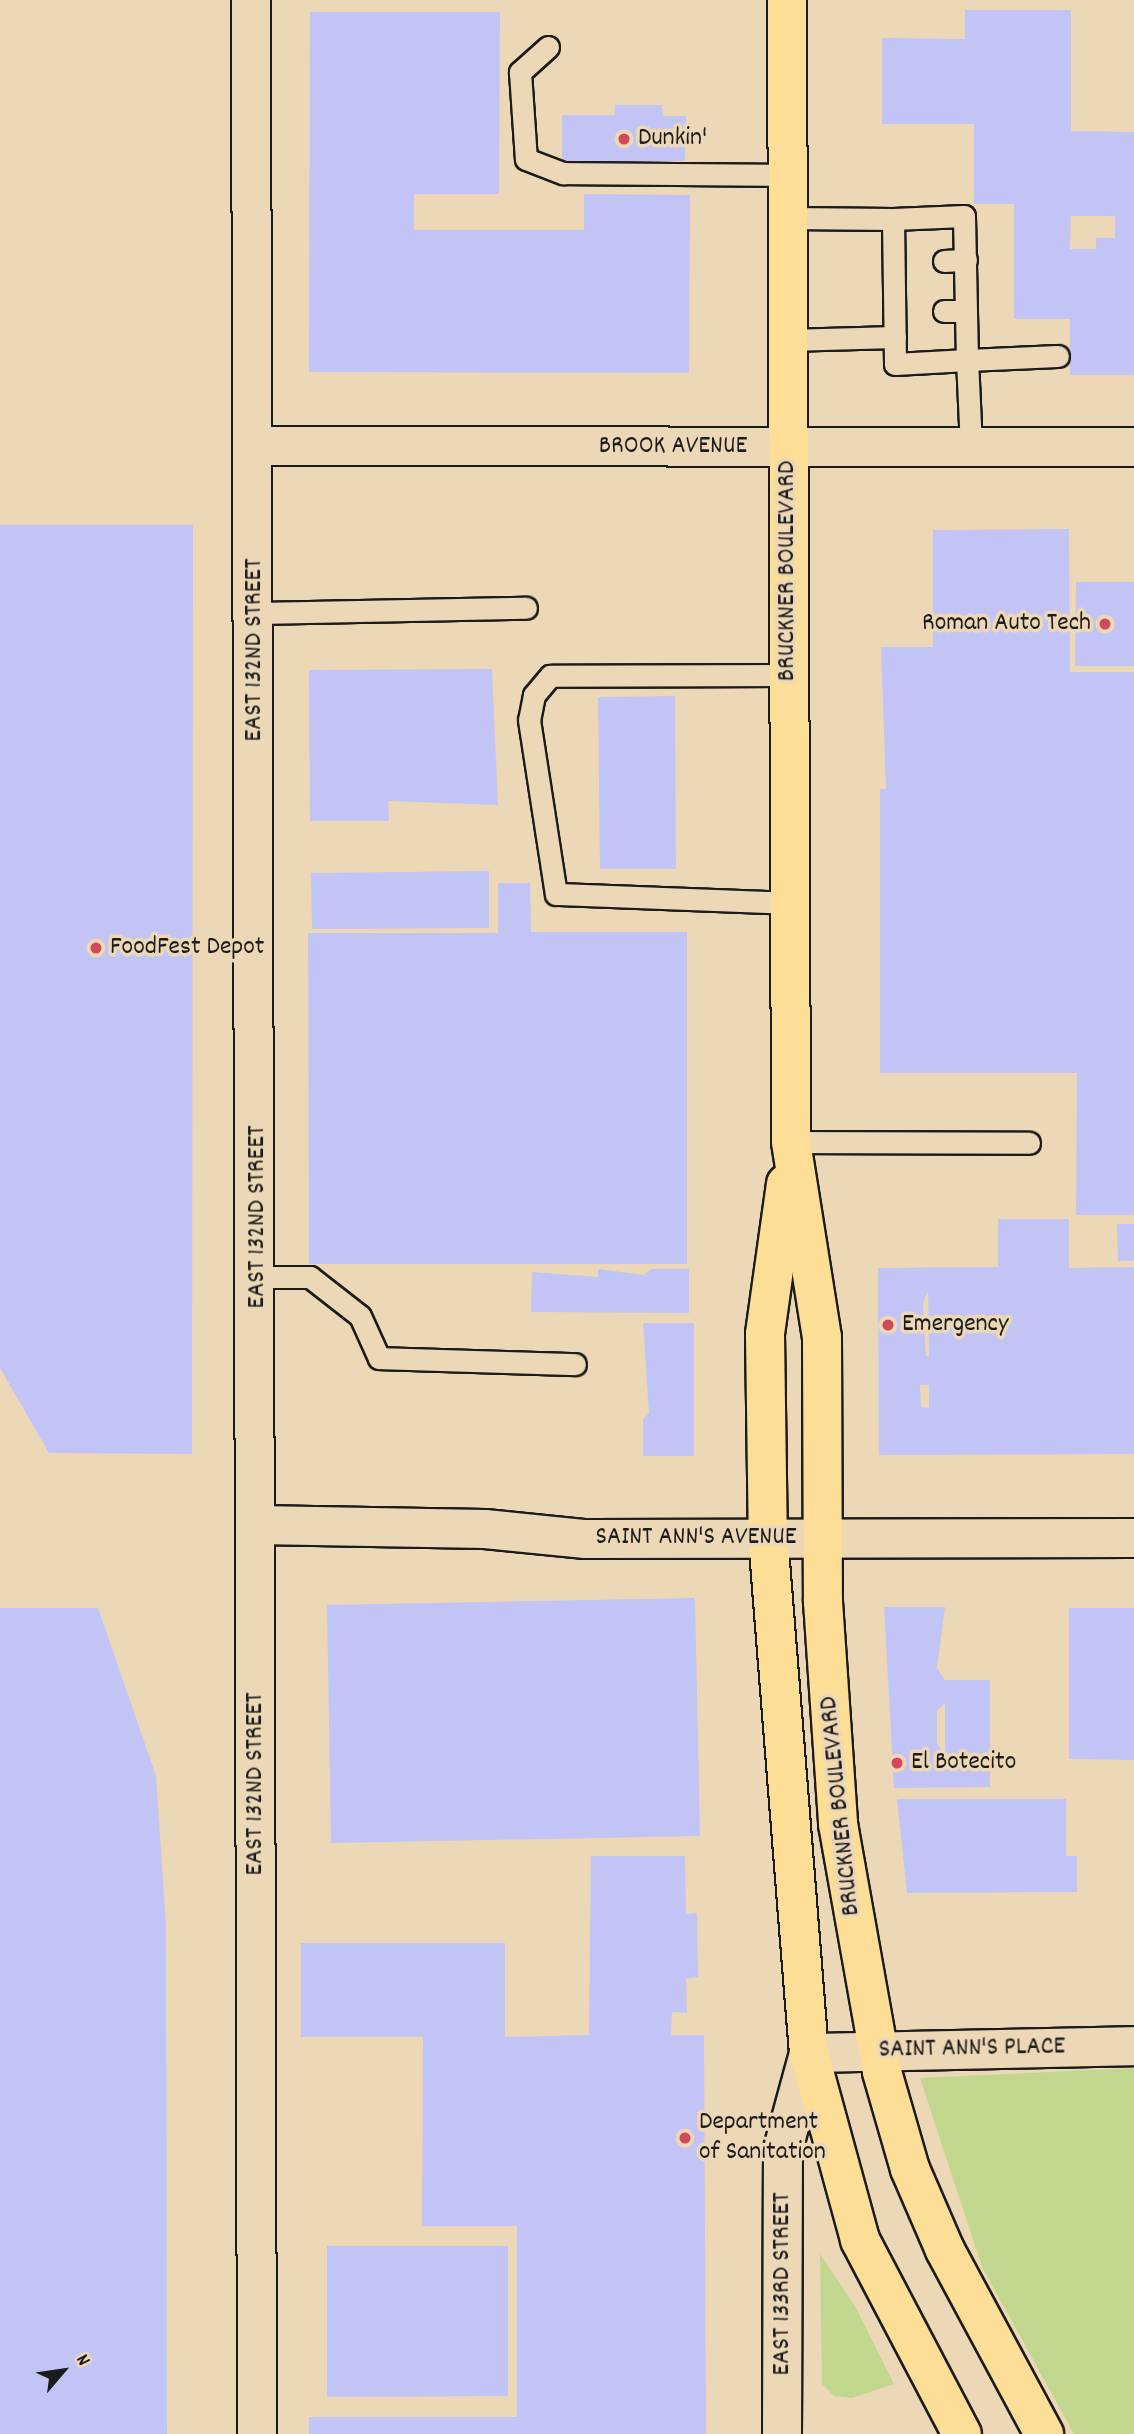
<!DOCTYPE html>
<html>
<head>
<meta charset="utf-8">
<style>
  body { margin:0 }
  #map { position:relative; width:1134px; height:2434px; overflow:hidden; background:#ecd8b6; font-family:Dekko,sans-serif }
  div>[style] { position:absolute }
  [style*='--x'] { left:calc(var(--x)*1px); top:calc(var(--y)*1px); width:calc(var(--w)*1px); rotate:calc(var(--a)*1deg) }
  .green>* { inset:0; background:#c1d78d }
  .building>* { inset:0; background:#c2c4f6 }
  .roads { filter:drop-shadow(2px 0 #1c1c1c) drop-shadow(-2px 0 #1c1c1c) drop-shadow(0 2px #1c1c1c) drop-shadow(0 -2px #1c1c1c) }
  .lane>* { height:21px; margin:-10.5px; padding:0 10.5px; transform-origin:10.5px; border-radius:10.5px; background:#ecd8b6 }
  .street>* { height:38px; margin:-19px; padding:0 19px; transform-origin:19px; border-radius:19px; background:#ecd8b6 }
  .secondary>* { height:38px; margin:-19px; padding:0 19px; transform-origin:19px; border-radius:19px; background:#ecd8b6 }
  .primary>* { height:38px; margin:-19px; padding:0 19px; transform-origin:19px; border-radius:19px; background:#fdde96 }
  .dots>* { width:19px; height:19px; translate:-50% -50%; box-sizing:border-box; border:4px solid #ecd8b6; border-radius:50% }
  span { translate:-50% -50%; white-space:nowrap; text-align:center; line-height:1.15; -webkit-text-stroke:7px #ecd8b6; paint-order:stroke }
  .poi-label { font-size:26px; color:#1c1c1c }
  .left { translate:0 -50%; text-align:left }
  .right { translate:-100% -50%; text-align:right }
  .street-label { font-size:26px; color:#1c1c1c }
  .north { position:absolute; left:28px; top:2336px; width:70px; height:70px; -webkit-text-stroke:5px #ecd8b6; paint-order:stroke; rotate:61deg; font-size:19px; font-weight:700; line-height:28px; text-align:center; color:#1c1c1c }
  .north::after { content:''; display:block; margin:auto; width:24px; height:32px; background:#1c1c1c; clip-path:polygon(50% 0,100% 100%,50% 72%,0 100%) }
</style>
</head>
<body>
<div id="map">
  <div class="green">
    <div style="clip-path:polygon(1134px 2068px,1134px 2434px,1074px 2434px,982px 2267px,920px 2078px)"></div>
    <div style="clip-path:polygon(820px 2254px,855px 2306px,894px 2384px,852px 2398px,834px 2396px,822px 2384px)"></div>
  </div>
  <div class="building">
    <div style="clip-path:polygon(evenodd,965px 10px,1071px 10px,1071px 131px,1134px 132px,1134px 375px,1070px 375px,1070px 319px,1014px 319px,1014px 204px,974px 204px,974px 124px,882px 124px,882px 38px,965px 39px,965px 10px,1071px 216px,1115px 216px,1115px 238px,1096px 238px,1096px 249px,1070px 249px,1071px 216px)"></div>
    <div style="clip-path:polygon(310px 12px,500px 12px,499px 194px,414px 194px,414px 230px,584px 230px,584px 194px,690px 195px,689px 373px,309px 372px)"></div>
    <div style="clip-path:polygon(615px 105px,662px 105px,663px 116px,686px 116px,685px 161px,562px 161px,562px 115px,615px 115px)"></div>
    <div style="clip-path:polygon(0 525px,193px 525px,192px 1454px,49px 1453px,0 1368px)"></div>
    <div style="clip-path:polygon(1069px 529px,1070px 672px,1134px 672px,1134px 1215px,1076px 1215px,1077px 1073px,880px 1073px,880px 789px,886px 789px,881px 647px,933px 647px,933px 530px)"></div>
    <div style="clip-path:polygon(1076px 582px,1134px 582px,1134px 666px,1075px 666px)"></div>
    <div style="clip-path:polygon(492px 669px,498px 805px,388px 801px,389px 821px,310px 821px,309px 670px)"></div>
    <div style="clip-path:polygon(675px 696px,676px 869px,600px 869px,598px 697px)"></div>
    <div style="clip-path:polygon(489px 871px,489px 928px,312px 929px,311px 873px)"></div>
    <div style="clip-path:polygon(498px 883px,530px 883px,531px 932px,687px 932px,687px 1264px,309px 1264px,308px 933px,498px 933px)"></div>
    <div style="clip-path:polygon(evenodd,998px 1219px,1069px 1219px,1069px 1268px,1134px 1267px,1134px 1454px,879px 1455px,878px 1268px,998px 1267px,998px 1219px,928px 1291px,929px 1356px,926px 1356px,923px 1303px,928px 1291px,998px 1219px,920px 1385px,929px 1385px,929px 1408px,921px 1407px,920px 1385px)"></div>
    <div style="clip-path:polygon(1117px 1224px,1134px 1224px,1134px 1261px,1118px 1261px)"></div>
    <div style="clip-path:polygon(598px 1269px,644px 1275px,651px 1269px,689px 1269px,689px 1313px,531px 1312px,532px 1272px,598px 1277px)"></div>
    <div style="clip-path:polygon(643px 1323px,694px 1323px,694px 1456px,643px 1456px,643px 1420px,649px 1413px)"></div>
    <div style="clip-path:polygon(695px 1598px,700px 1836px,331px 1843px,327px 1605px)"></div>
    <div style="clip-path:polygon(evenodd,884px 1607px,945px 1607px,937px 1668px,945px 1680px,990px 1680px,990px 1787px,894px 1788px,884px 1607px,945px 1703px,945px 1753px,937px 1744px,937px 1711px,945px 1703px)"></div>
    <div style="clip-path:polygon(0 1608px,98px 1608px,156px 1776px,166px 1924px,167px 2434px,0 2434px)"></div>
    <div style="clip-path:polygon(1069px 1608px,1134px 1608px,1134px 1760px,1069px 1759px)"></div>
    <div style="clip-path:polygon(897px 1799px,1066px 1799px,1066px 1856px,1077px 1856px,1077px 1892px,907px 1893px)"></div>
    <div style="clip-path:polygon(591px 1856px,685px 1856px,686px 1914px,697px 1913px,698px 1977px,686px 1979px,687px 2013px,672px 2012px,671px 2035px,704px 2035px,706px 2434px,309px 2434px,309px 2417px,517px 2417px,517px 2226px,422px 2226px,423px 2037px,301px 2037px,301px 1943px,505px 1943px,505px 2037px,589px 2035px)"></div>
    <div style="clip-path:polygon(327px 2246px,508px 2246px,508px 2396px,327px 2397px)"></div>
  </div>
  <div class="roads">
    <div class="lane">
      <div style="--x:548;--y:47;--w:38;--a:138"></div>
      <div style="--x:520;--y:72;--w:87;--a:86.1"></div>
      <div style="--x:526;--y:159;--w:40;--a:21"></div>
      <div style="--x:563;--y:173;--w:225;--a:0.5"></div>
      <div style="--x:788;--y:218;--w:105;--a:0.5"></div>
      <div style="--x:944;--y:261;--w:22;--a:-3"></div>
      <div style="--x:944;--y:311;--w:22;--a:0"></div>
      <div style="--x:787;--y:340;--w:108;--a:-1.6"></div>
      <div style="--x:971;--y:447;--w:87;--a:-92.6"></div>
      <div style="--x:967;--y:360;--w:144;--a:-91.2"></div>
      <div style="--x:964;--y:216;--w:71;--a:177.6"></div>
      <div style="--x:893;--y:219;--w:145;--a:89.2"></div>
      <div style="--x:895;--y:364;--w:72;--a:-3.2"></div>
      <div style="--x:967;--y:360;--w:91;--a:-2.5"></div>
      <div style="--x:255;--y:613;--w:271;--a:-1.1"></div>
      <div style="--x:788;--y:675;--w:238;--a:179.8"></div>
      <div style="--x:550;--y:676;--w:25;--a:130"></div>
      <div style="--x:534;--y:695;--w:25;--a:101"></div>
      <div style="--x:529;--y:720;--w:176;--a:81.2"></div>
      <div style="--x:556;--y:894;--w:233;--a:2.2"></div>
      <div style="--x:791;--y:1142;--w:238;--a:0.2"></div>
      <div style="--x:258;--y:1277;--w:52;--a:0"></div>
      <div style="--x:310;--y:1277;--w:63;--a:38"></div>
      <div style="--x:360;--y:1316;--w:46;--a:65.7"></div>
      <div style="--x:379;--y:1358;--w:196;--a:1.8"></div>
    </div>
    <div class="street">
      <div style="--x:251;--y:0;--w:2434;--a:89.86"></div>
      <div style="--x:253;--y:446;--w:881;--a:0.07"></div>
      <div style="--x:257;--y:1525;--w:228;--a:1"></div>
      <div style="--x:485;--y:1529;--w:101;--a:5.7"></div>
      <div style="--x:586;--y:1539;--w:548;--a:-0.1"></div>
      <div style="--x:809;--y:2053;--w:325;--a:-1.2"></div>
    </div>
    <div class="secondary">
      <div style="--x:782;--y:2434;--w:285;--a:-89.8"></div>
      <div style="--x:783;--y:2149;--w:99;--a:-74.8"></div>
    </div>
    <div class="primary">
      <div style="--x:787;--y:0;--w:1142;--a:89.8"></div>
      <div style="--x:791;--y:1142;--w:197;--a:81"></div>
      <div style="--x:822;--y:1337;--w:265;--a:89.8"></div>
      <div style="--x:823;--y:1602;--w:223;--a:86.1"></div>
      <div style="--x:838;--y:1824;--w:252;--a:79.9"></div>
      <div style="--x:882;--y:2072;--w:101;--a:73.9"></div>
      <div style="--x:910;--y:2169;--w:88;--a:66.6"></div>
      <div style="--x:945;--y:2250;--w:209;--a:61.7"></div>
      <div style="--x:786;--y:1184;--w:151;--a:98"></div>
      <div style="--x:765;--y:1334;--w:203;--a:89.2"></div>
      <div style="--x:768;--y:1537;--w:518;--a:85.46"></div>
      <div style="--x:809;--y:2053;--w:194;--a:74.7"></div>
      <div style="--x:860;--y:2240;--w:219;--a:62.3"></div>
    </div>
  </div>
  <div class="dots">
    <div style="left:624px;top:139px;background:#d1495b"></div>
    <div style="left:1105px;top:624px;background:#d1495b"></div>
    <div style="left:96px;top:948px;background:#d1495b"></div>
    <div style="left:888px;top:1325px;background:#d1495b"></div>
    <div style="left:897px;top:1763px;background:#d1495b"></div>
    <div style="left:685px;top:2138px;background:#d1495b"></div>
  </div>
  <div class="poi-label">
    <span class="left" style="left:638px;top:139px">Dunkin'</span>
    <span class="right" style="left:1091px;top:624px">Roman Auto Tech</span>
    <span class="left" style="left:110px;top:948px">FoodFest Depot</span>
    <span class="left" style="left:902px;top:1325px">Emergency</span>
    <span class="left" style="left:911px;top:1763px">El Botecito</span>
    <span class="left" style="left:699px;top:2138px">Department<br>of Sanitation</span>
  </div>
  <div class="street-label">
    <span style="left:673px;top:447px">BROOK AVENUE</span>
    <span style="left:788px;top:571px;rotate:-90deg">BRUCKNER BOULEVARD</span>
    <span style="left:255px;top:650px;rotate:-90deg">EAST 132ND STREET</span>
    <span style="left:258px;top:1217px;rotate:-90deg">EAST 132ND STREET</span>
    <span style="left:696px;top:1538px">SAINT ANN'S AVENUE</span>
    <span style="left:256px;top:1784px;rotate:-90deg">EAST 132ND STREET</span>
    <span style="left:841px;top:1806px;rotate:-96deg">BRUCKNER BOULEVARD</span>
    <span style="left:972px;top:2049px;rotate:-1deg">SAINT ANN'S PLACE</span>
    <span style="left:783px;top:2284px;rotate:-90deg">EAST 133RD STREET</span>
  </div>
  <div class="north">N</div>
</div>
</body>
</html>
